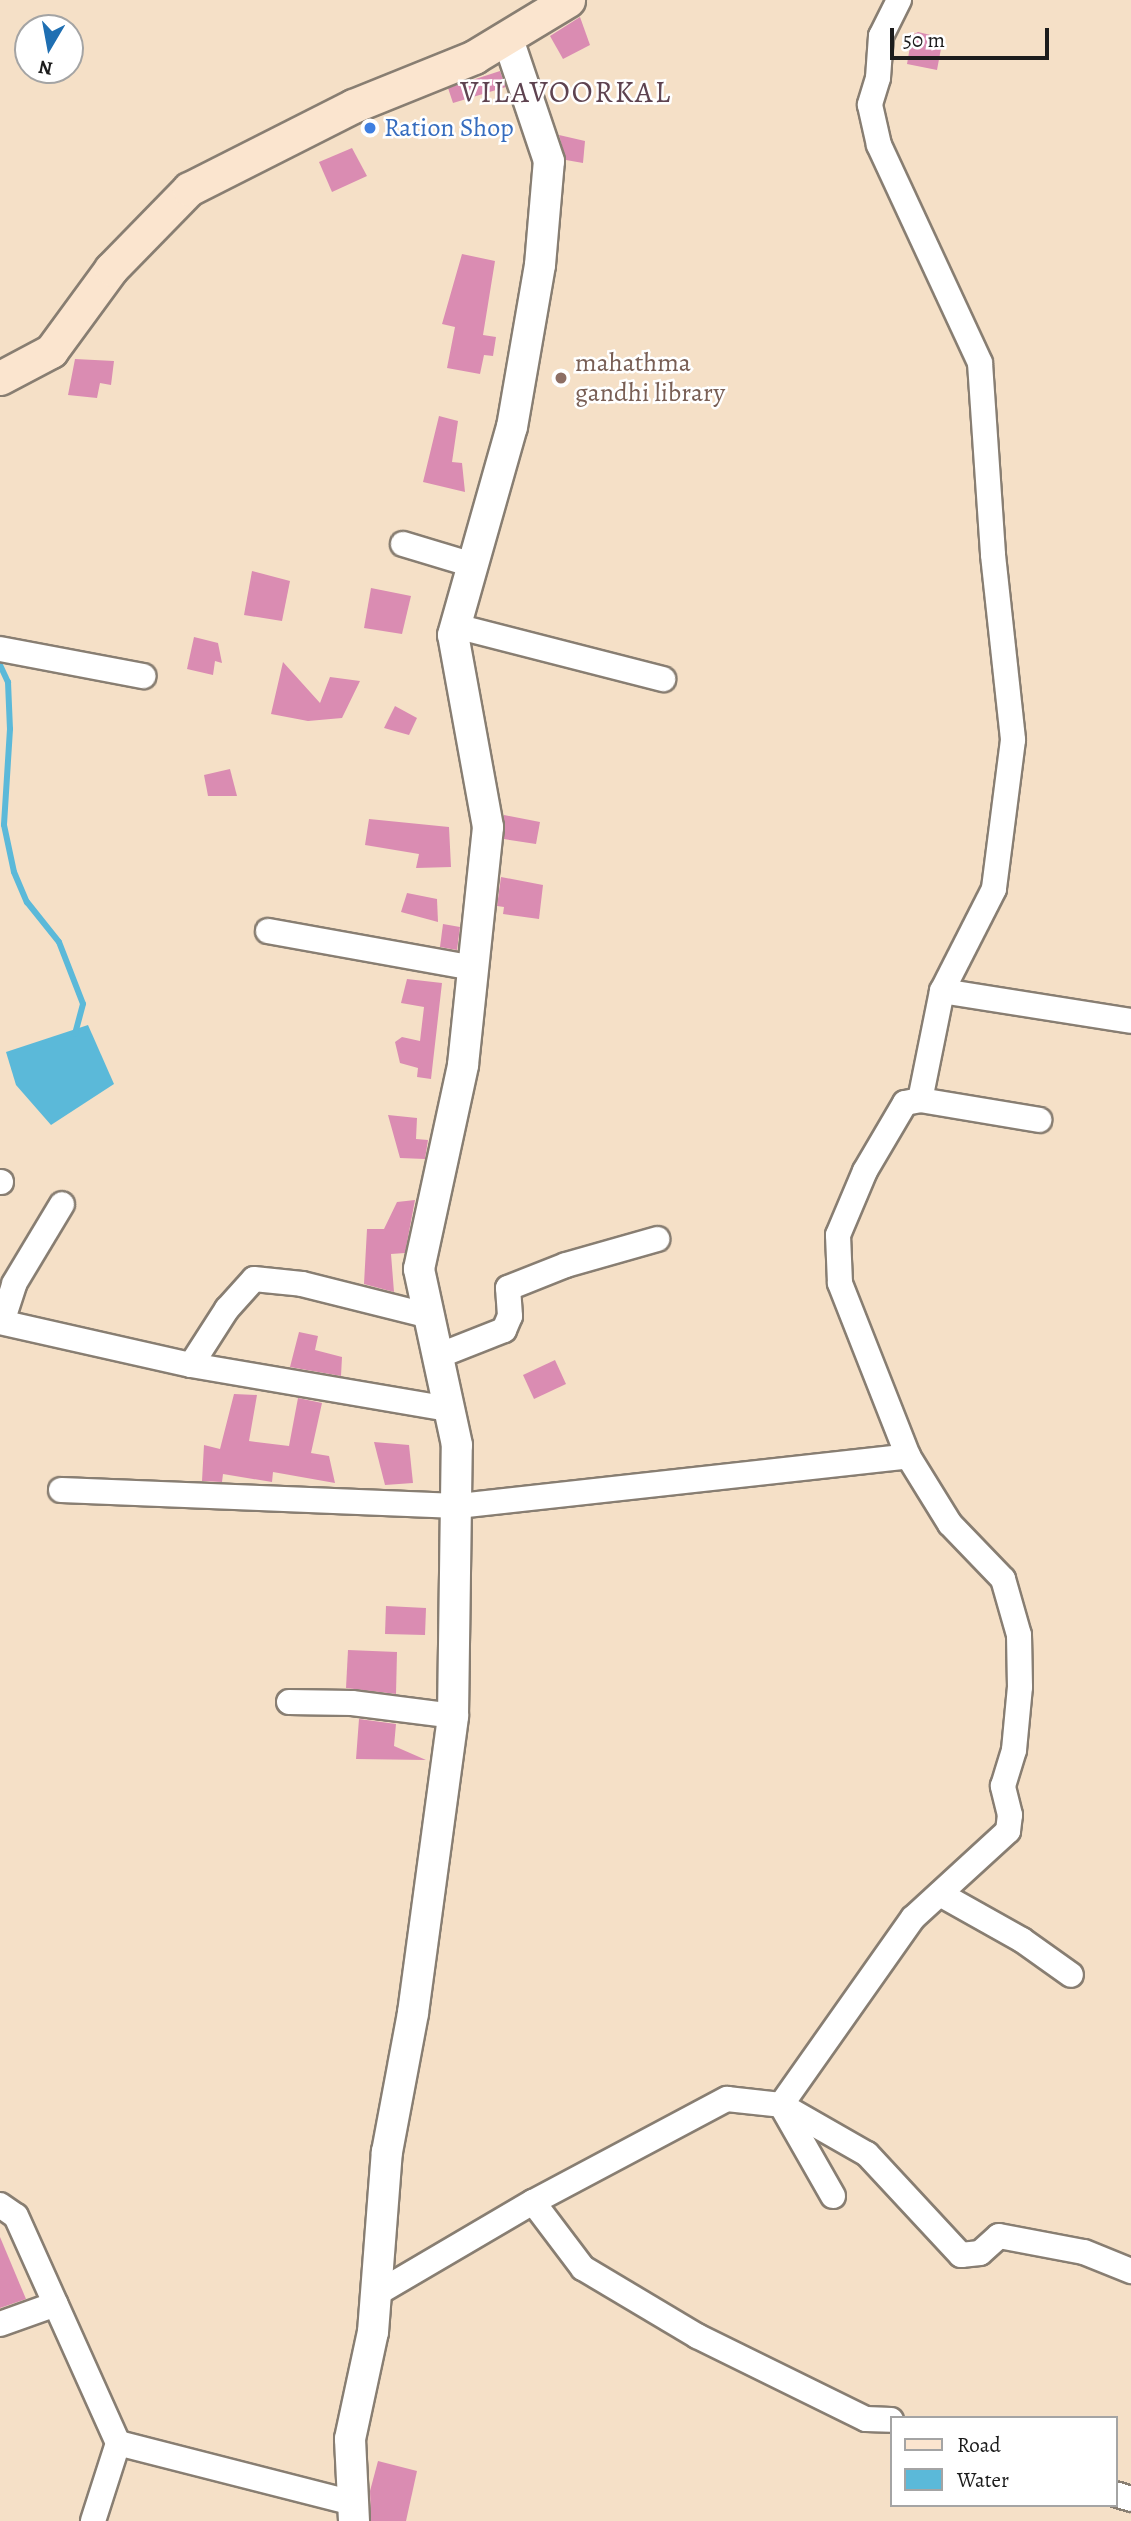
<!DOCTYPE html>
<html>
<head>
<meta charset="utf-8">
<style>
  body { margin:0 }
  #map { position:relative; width:1131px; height:2521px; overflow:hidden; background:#f5e0c7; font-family:Alegreya,serif }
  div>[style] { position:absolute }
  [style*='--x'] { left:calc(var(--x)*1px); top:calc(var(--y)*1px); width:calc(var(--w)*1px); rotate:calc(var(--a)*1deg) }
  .water>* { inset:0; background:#5bb9d9 }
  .stream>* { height:6px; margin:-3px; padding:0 3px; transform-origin:3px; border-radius:3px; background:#5bb9d9 }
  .building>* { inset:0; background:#da8cb2 }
  .roads { filter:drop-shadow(2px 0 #887e72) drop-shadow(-2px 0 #887e72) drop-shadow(0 2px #887e72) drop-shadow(0 -2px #887e72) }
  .minor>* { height:24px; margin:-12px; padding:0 12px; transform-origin:12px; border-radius:12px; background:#fff }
  .tertiary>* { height:30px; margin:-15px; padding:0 15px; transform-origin:15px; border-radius:15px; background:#fff }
  .secondary>* { height:33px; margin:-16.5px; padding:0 16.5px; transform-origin:16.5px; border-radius:16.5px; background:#fbe5cf }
  .dots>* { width:19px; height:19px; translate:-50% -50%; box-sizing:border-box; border:4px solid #fff; border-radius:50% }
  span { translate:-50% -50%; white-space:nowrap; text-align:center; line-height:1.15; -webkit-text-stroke:5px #fff; paint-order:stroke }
  .shop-label { font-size:26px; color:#366cbe }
  .left { translate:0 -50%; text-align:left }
  .education-label { font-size:26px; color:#785e54 }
  .quarter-label { font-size:30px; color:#5e4350; letter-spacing:2px }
  .legend { position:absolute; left:890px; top:2416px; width:228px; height:91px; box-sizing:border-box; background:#fff; border:2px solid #a4a4a4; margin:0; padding:9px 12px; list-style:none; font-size:21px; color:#1c1c1c }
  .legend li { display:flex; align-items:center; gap:14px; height:35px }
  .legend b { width:35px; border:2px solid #a4a4a4 }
  .north { position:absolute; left:14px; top:14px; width:70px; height:70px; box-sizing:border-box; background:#fff; border:2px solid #a4a4a4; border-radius:50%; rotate:190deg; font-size:19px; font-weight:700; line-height:28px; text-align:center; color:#1c1c1c }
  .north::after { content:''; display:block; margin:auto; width:24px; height:32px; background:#1f6fb2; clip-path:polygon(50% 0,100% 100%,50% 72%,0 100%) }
  .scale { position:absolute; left:890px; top:28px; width:159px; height:32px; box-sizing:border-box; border:4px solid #1c1c1c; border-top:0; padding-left:9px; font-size:21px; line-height:24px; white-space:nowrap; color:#1c1c1c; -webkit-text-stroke:5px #fff; paint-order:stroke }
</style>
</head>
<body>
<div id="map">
  <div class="water">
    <div style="clip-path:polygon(88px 1025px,114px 1084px,51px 1125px,16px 1085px,6px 1052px)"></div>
  </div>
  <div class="stream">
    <div style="--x:0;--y:665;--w:19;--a:65"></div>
    <div style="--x:8;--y:682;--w:47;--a:87.6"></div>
    <div style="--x:10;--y:729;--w:96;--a:93.6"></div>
    <div style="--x:4;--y:825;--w:48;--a:78"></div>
    <div style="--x:14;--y:872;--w:33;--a:67"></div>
    <div style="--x:27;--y:902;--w:51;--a:51.3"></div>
    <div style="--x:59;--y:942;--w:66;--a:68.8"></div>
    <div style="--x:83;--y:1004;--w:31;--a:105"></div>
  </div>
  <div class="building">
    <div style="clip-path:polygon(580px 17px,590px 45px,563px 59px,550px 36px)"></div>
    <div style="clip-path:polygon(918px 32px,943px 38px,937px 70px,907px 64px,912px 35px)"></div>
    <div style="clip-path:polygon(500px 71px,506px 87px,453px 103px,448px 88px)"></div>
    <div style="clip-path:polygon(559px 135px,585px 141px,583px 163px,566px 160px)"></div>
    <div style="clip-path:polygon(352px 148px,367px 176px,332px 192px,319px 162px)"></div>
    <div style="clip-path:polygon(462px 254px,495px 261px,483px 335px,496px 337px,493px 356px,484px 355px,480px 374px,447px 368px,455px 327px,442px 324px)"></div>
    <div style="clip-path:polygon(75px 359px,114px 361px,111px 385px,100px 383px,97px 398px,68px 395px)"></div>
    <div style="clip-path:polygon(439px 416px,458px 421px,452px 462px,462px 463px,465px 492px,423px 482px)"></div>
    <div style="clip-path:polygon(252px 571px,290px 581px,282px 621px,244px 615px)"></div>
    <div style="clip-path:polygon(371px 588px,411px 596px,402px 634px,364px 628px)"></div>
    <div style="clip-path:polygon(194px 637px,218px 643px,222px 663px,215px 661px,213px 675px,187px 669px)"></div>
    <div style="clip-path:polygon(283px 662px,320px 703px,330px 677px,360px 681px,342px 718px,308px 721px,271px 714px)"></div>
    <div style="clip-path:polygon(395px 706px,417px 718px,409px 735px,384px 728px)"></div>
    <div style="clip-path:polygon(230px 769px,237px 796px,208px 796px,204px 775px)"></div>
    <div style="clip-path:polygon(504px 815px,540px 822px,536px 844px,504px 839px)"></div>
    <div style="clip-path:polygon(369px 819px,449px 827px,451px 867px,416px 868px,419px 854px,365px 845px)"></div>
    <div style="clip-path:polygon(501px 877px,543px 885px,539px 919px,503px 914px,504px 907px,497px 906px)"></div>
    <div style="clip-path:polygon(407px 893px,437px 899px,438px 922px,401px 912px)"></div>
    <div style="clip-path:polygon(443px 924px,460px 927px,457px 950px,440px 947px)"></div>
    <div style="clip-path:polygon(407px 979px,442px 983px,431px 1079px,417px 1077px,418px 1068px,400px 1063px,395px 1042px,402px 1037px,420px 1041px,424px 1007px,401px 1003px)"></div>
    <div style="clip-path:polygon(388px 1115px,417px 1118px,416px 1139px,428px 1140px,425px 1159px,400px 1158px)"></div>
    <div style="clip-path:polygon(415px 1200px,405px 1253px,391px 1254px,394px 1292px,364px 1284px,367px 1229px,384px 1229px,397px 1202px)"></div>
    <div style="clip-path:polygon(299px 1332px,318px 1336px,315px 1350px,342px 1357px,341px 1376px,290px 1367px)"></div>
    <div style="clip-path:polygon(555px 1360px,566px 1384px,534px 1399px,523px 1375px)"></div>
    <div style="clip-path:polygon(234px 1394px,257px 1395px,249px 1441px,289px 1446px,298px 1398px,322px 1403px,311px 1453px,329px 1456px,335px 1483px,273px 1472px,272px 1482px,223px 1474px,222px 1482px,202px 1481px,204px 1445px,220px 1449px)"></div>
    <div style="clip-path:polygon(374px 1442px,409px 1445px,413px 1483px,385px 1485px)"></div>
    <div style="clip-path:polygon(386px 1606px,426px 1608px,425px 1635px,385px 1634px)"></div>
    <div style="clip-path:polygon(348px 1650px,397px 1652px,396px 1694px,346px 1688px)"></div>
    <div style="clip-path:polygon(359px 1719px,396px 1724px,394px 1746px,426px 1760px,356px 1759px)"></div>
    <div style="clip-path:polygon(0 2237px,26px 2299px,0 2308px)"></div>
    <div style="clip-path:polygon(378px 2461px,417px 2471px,406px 2521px,371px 2521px,370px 2491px)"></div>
  </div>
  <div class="roads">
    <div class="minor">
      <div style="--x:899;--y:0;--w:40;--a:116.6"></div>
      <div style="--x:881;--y:36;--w:42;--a:94.1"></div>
      <div style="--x:878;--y:78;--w:28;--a:107"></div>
      <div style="--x:870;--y:105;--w:41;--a:77.3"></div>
      <div style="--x:879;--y:145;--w:240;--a:65.1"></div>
      <div style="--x:980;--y:363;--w:192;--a:86.1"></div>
      <div style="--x:993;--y:555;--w:186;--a:83.8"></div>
      <div style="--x:1013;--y:740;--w:150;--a:97.3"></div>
      <div style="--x:994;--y:889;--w:114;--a:117"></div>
      <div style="--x:942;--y:991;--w:111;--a:101.4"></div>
      <div style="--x:403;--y:544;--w:73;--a:16.7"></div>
      <div style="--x:456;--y:626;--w:214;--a:14.4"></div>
      <div style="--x:0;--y:649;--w:146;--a:10.7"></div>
      <div style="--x:268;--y:931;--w:209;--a:10.2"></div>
      <div style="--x:942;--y:991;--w:191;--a:9"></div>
      <div style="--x:0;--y:1182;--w:1;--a:0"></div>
      <div style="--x:0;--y:1322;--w:196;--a:12.7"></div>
      <div style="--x:191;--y:1365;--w:67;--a:-57.3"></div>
      <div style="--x:227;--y:1309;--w:40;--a:-48"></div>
      <div style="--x:254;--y:1279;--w:48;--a:5.9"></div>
      <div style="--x:302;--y:1284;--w:131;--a:14.1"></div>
      <div style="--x:2;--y:1322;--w:40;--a:-72"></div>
      <div style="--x:14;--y:1284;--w:93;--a:-59"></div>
      <div style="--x:438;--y:1356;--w:71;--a:-21.5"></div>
      <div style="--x:504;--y:1330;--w:15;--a:-67"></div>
      <div style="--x:510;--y:1316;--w:28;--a:-94"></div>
      <div style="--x:508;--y:1288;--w:62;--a:-21.6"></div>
      <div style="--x:566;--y:1265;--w:95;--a:-15.9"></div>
      <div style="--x:191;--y:1365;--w:262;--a:9.7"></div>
      <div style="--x:61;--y:1490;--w:397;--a:2.3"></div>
      <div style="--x:458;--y:1506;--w:453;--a:-6.3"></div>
      <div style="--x:289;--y:1702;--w:63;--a:0.9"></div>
      <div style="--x:352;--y:1703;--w:102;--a:7.3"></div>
      <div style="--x:940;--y:1894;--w:94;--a:29.3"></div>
      <div style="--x:1022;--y:1940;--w:60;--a:35.5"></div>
      <div style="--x:833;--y:2196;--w:105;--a:-119.7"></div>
      <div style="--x:781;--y:2105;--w:229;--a:-54.8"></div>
      <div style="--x:913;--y:1918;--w:129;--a:-42.5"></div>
      <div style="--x:1008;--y:1831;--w:16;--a:-83"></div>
      <div style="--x:1010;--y:1815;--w:30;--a:-104"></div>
      <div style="--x:1003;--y:1786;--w:38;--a:-73"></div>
      <div style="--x:1014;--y:1750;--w:63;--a:-84.6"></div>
      <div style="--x:1020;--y:1687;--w:52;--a:-91.1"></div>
      <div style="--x:1019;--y:1635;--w:58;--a:-105.9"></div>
      <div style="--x:1003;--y:1579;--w:76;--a:-133.9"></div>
      <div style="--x:950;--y:1524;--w:80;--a:-121.7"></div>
      <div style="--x:908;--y:1456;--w:186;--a:-111.5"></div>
      <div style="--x:840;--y:1283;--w:48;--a:-92.4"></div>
      <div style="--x:838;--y:1235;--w:69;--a:-67.1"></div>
      <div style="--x:865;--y:1171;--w:79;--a:-59.5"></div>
      <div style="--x:905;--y:1103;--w:15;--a:-11"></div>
      <div style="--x:920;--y:1100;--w:121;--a:9.5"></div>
      <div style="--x:533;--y:2202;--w:220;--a:-28"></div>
      <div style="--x:727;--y:2099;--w:54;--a:6.3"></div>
      <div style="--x:781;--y:2105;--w:99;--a:29.7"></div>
      <div style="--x:867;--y:2154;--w:138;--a:47.1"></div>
      <div style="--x:961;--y:2255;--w:19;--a:-6"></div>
      <div style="--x:980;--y:2253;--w:25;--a:-42"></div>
      <div style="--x:999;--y:2236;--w:86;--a:10.7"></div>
      <div style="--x:1084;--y:2252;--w:51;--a:22"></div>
      <div style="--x:0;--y:2205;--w:19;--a:35"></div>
      <div style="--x:16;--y:2216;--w:249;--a:65.8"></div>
      <div style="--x:118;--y:2443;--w:243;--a:14.3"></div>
      <div style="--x:376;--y:2294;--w:182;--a:-30.4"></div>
      <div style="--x:533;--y:2202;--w:83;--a:52.9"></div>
      <div style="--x:583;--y:2268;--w:133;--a:30.8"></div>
      <div style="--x:697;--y:2336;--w:188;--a:26.2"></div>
      <div style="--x:866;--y:2419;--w:25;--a:2"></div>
      <div style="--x:0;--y:2324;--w:59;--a:-19.7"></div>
      <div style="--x:1115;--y:2494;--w:17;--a:17"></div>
      <div style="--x:93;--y:2521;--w:82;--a:-72.2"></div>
    </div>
    <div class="tertiary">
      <div style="--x:354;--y:2521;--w:82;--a:-92.8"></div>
      <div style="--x:350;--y:2439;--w:109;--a:-77.9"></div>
      <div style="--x:373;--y:2332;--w:181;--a:-85.6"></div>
      <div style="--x:387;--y:2152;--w:141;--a:-79.4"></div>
      <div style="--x:413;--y:2013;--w:300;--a:-82.3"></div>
      <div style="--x:453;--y:1716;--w:271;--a:-89.2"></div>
      <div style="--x:457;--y:1445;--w:180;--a:-102.2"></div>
      <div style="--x:419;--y:1269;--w:209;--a:-77.8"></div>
      <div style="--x:463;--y:1065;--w:239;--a:-84"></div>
      <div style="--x:488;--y:827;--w:195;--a:-100.3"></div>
      <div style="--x:453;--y:635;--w:216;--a:-74.2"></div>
      <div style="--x:512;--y:427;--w:164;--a:-80.2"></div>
      <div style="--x:540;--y:265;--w:104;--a:-85.1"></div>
      <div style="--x:549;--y:161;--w:129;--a:-108.6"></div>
    </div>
    <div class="secondary">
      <div style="--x:0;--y:378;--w:58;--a:-27.9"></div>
      <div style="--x:51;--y:351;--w:102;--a:-53.8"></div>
      <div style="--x:111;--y:269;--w:112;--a:-45.7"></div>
      <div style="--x:189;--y:189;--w:184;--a:-26.8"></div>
      <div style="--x:353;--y:106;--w:131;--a:-22"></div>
      <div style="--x:474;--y:57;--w:110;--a:-31.2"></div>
    </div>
  </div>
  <div class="dots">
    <div style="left:370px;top:128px;background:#3f7fe0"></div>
    <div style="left:561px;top:378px;background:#8d6e63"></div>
  </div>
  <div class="shop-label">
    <span class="left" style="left:384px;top:128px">Ration Shop</span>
  </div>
  <div class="education-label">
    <span class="left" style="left:575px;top:378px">mahathma<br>gandhi library</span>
  </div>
  <div class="quarter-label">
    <span style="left:566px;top:92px">VILAVOORKAL</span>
  </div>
  <ul class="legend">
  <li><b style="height:9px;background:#fbe5cf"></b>Road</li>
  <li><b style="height:19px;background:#5bb9d9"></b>Water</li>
  </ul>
  <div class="north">N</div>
  <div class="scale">50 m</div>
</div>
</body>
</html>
